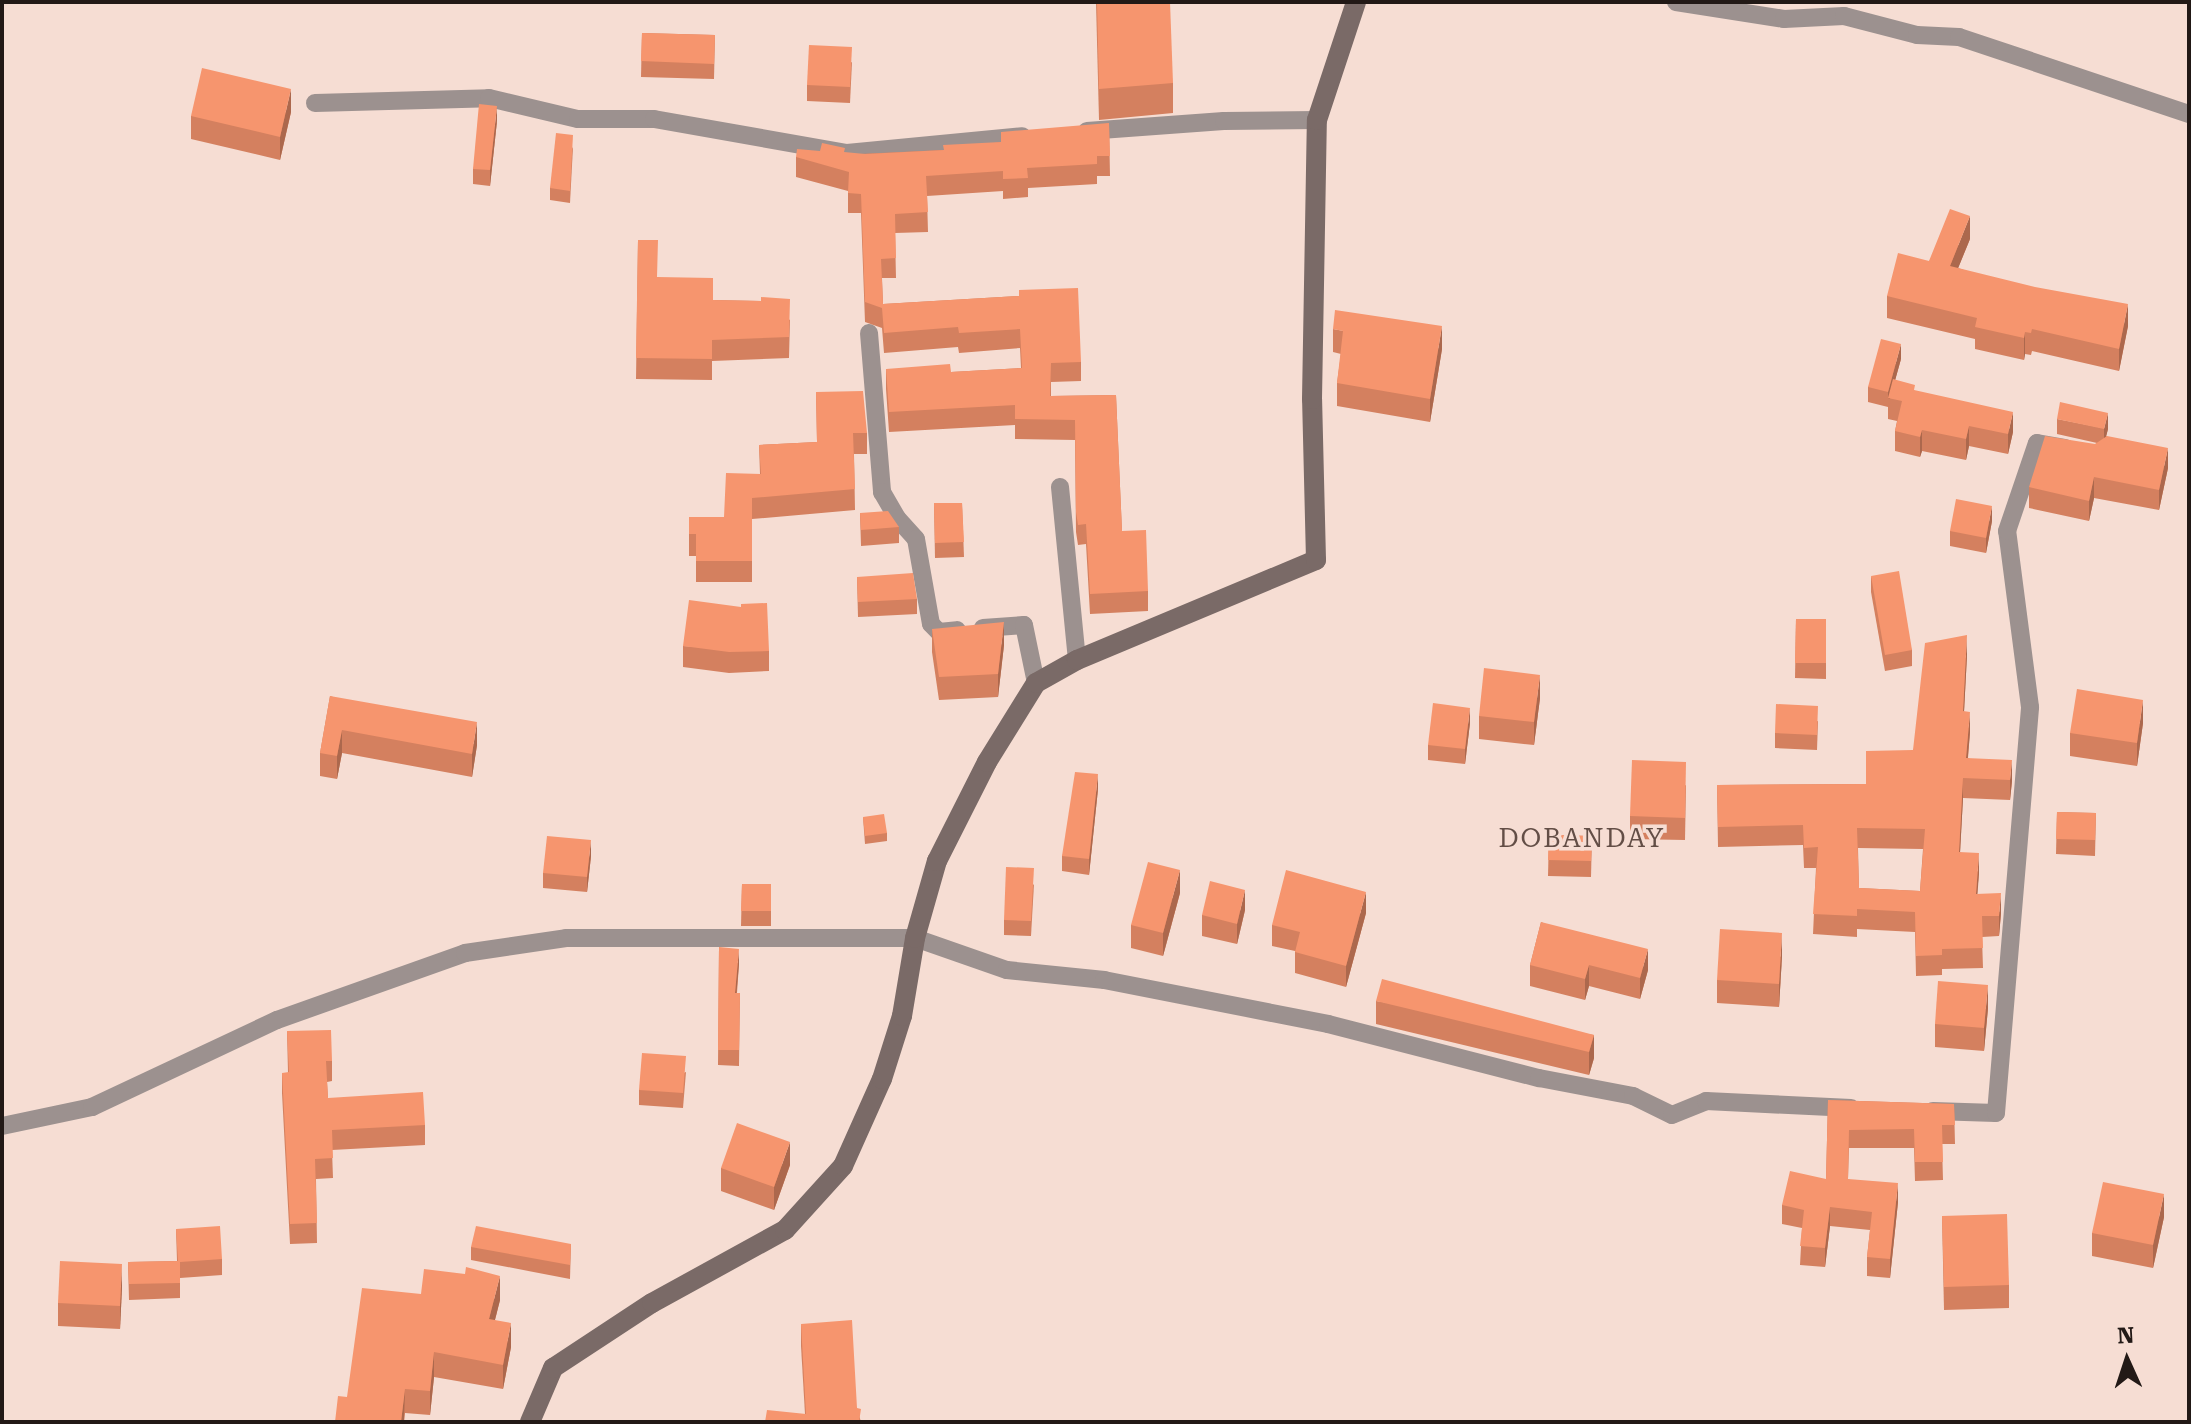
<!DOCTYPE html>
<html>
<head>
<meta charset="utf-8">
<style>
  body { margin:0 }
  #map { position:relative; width:2191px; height:1424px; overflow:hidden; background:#f6ddd3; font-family:"Roboto Serif",serif }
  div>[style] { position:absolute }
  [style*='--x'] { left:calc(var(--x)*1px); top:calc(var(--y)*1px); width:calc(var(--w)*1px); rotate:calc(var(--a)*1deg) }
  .street>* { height:18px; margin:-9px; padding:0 9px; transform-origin:9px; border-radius:9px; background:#9c918f }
  .secondary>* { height:20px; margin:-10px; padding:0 10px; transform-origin:10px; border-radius:10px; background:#7a6a67 }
  .wall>* { inset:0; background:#d4805f }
  .shaded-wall>* { inset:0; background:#ac684d }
  .building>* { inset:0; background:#f6956e }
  span { translate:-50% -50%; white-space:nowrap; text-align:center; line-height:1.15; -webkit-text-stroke:7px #f6ddd3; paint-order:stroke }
  .quarter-label { font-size:26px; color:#634e46; letter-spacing:2px }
  .frame { position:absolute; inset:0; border:4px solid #221916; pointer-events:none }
  .north { position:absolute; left:2087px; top:1320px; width:80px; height:80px; -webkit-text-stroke:6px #f6ddd3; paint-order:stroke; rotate:357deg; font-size:22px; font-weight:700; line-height:32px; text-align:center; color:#221916 }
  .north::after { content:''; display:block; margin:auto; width:28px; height:36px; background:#221916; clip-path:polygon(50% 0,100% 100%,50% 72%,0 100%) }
</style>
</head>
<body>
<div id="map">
  <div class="street">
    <div style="--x:1676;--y:2;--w:109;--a:8.9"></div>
    <div style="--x:1784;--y:19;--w:60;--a:-2.9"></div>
    <div style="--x:1844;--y:16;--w:75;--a:14.6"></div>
    <div style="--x:1917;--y:35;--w:42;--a:2.7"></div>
    <div style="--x:1959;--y:37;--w:243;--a:18.5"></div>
    <div style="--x:315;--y:103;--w:174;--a:-1.6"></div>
    <div style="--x:489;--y:98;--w:91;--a:13.3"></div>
    <div style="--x:578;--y:119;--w:76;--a:0"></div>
    <div style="--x:654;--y:119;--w:196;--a:10"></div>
    <div style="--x:847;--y:153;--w:176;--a:-5.5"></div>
    <div style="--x:1087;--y:131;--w:137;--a:-4.2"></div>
    <div style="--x:1224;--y:121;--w:93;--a:-0.6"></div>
    <div style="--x:869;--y:333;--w:160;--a:85.3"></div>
    <div style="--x:882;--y:492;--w:30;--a:60"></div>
    <div style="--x:897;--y:518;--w:28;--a:48"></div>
    <div style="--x:916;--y:539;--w:86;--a:80"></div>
    <div style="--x:931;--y:624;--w:11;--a:45"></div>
    <div style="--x:939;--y:632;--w:18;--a:-6"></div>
    <div style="--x:1060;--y:487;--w:174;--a:84.4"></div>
    <div style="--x:983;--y:628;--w:41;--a:-4.2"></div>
    <div style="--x:1024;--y:625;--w:59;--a:78.3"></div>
    <div style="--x:1933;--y:1111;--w:63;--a:1.8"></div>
    <div style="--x:1996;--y:1113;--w:407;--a:-85.2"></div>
    <div style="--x:2030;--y:707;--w:177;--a:-97.4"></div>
    <div style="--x:2007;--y:531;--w:93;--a:-71.2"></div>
    <div style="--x:2037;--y:443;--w:29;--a:10"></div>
    <div style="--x:2;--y:1126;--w:92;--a:-11.9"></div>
    <div style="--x:92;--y:1107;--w:204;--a:-25.2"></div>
    <div style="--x:277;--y:1020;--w:200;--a:-19.6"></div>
    <div style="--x:465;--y:953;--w:102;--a:-8.4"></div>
    <div style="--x:566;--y:938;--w:349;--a:0"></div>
    <div style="--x:915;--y:938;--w:97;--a:19.2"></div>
    <div style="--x:1007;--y:970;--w:98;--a:5.9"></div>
    <div style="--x:1104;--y:980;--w:228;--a:11.1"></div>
    <div style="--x:1328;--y:1024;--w:218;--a:14.4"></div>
    <div style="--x:1539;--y:1078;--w:96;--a:10.8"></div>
    <div style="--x:1633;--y:1096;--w:43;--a:26"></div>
    <div style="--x:1672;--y:1115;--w:37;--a:-22"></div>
    <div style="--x:1706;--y:1101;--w:145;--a:2.8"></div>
  </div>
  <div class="secondary">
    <div style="--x:530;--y:1422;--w:59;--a:-66.9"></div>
    <div style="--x:553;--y:1368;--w:118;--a:-33.3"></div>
    <div style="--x:652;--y:1303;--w:152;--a:-28.8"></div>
    <div style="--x:785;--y:1230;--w:86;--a:-47.8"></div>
    <div style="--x:843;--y:1166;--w:95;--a:-65.9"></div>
    <div style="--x:882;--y:1079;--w:66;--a:-72.4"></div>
    <div style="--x:902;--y:1016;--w:79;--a:-80.5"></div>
    <div style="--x:915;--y:938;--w:80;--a:-74.1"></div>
    <div style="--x:937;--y:861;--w:111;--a:-63.2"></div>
    <div style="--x:987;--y:762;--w:93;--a:-58.2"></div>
    <div style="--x:1036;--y:683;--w:47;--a:-29.3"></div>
    <div style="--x:1077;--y:660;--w:259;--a:-22.7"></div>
    <div style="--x:1316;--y:560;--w:161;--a:-91.4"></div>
    <div style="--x:1312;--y:399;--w:279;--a:-89"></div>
    <div style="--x:1317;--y:120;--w:124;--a:-71.7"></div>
  </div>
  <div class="wall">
    <div style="clip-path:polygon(1096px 2px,1173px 83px,1173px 113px,1099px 120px)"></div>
    <div style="clip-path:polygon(642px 33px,715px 35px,714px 79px,641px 77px)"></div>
    <div style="clip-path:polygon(852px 62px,850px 103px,807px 101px,807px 85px)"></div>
    <div style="clip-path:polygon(291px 112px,280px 160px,191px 139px,191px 116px)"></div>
    <div style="clip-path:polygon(497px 121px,490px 186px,473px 184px,473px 169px)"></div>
    <div style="clip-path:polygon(1109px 123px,1110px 176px,1097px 176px,1097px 184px,1028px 188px,1028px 197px,1003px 199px,1003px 191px,927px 196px,928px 232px,895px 233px,896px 278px,882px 278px,883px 304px,1019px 296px,1081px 362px,1081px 381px,1051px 382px,1051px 396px,1116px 395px,1122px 531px,1148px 591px,1148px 611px,1090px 614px,1086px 544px,1078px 545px,1076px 532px,1075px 440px,1015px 439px,1015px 425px,889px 432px,886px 389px,886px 369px,951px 372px,1021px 368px,1020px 348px,959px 353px,958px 347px,884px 353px,882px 328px,865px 322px,861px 213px,848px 213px,848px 191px,796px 177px,796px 157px,943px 150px,1001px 142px)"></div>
    <div style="clip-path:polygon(573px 147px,570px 203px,550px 200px,550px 188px)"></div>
    <div style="clip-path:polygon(1970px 239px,1958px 268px,2128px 326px,2119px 371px,2032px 351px,2031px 355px,2025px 354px,2024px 360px,1975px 349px,1975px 339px,1887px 318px,1887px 296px,1929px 261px)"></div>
    <div style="clip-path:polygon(638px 240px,657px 277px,713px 300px,761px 301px,790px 320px,789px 358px,712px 361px,712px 380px,636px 379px)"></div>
    <div style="clip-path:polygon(1333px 329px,1442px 349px,1430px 422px,1337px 406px,1337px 383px,1341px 354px,1333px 352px)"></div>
    <div style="clip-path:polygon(1901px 359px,1895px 380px,1915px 391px,2013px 432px,2008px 454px,1969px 446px,1966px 460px,1922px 451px,1920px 457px,1895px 451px,1895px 431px,1897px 421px,1888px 419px,1888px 406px,1888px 407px,1868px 402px,1868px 387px)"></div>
    <div style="clip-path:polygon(816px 392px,867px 433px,867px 454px,854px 454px,855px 510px,752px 519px,752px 582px,696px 582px,696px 556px,689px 556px,689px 517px,724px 517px,760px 474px,759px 445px,817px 442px)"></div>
    <div style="clip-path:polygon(2057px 419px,2108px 429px,2106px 436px,2168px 468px,2159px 510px,2094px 498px,2089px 521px,2029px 508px,2029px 487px,2097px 443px,2057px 434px)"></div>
    <div style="clip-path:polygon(934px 503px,962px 503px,964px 557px,935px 558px)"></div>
    <div style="clip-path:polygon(860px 513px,899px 527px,899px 543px,861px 546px)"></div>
    <div style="clip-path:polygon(1992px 521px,1986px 553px,1950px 546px,1950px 531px)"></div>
    <div style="clip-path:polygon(1871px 576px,1912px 650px,1912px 666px,1885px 671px,1871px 592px)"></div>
    <div style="clip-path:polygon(857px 577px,917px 599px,917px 614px,858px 617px)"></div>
    <div style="clip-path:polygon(1796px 619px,1826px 619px,1826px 679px,1795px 678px)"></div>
    <div style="clip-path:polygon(932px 629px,1004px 645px,998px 697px,939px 700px,932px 652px)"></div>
    <div style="clip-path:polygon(683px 646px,769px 651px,769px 671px,729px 673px,683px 667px)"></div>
    <div style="clip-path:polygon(evenodd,1967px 655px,1964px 711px,1970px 732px,1968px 758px,2012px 781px,2010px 800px,1963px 798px,1960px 852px,1979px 873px,1977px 894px,2001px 913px,1999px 936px,1982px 937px,1983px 968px,1942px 969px,1942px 975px,1916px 976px,1915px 932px,1857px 929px,1857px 937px,1813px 934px,1816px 868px,1804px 868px,1803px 845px,1718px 847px,1717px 785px,1866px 784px,1913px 750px,1967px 655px,1858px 848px,1923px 849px,1920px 891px,1859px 888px,1858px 848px)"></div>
    <div style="clip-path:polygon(330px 696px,477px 745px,472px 777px,342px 753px,337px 779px,320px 776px,320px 753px)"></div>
    <div style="clip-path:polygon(1540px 698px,1534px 745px,1479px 739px,1479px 716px)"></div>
    <div style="clip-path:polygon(1818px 721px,1817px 750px,1775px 748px,1775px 733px)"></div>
    <div style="clip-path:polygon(1470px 723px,1465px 764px,1428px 760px,1428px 745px)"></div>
    <div style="clip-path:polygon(2143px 723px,2137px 766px,2070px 756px,2070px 733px)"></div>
    <div style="clip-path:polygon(1686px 785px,1685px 840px,1630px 839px,1630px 816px)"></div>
    <div style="clip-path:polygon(1098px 789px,1089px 875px,1062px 871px,1062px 856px)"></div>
    <div style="clip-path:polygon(2057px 812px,2096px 813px,2095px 856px,2056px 854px)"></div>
    <div style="clip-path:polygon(863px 817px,887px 833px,887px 841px,865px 844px)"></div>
    <div style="clip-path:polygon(1549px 835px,1592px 836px,1591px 877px,1548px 876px)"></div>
    <div style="clip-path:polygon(591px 856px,587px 892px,543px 888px,543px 873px)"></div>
    <div style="clip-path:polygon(742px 884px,771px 884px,771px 926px,741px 926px)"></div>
    <div style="clip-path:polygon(1034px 884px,1031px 936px,1004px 935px,1004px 920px)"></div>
    <div style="clip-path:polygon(1180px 893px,1163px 956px,1131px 948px,1131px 925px)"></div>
    <div style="clip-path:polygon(1245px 910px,1237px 944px,1202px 936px,1202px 915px)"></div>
    <div style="clip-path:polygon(1366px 913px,1346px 987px,1295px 973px,1295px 951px,1272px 946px,1272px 925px)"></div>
    <div style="clip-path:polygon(1541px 922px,1648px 970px,1640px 999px,1589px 986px,1585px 1000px,1530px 986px,1530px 965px)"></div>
    <div style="clip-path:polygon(719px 947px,739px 964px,737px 993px,740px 993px,739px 1066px,718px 1065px)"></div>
    <div style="clip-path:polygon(1782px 956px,1779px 1007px,1717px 1003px,1717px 980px)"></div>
    <div style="clip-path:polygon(1376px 1001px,1594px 1035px,1594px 1058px,1589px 1075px,1376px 1024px)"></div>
    <div style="clip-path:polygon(1988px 1008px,1984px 1051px,1935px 1047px,1935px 1024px)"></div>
    <div style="clip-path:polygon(287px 1031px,332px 1061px,332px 1081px,327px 1082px,328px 1098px,425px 1125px,425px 1145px,332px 1150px,333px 1178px,316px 1179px,317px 1243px,290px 1244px,282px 1093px,282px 1073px,288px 1073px)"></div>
    <div style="clip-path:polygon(686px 1072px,683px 1108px,639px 1105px,639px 1090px)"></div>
    <div style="clip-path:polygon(1828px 1100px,1954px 1104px,1955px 1144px,1942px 1144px,1943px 1180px,1915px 1181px,1914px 1148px,1849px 1148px,1848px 1179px,1898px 1202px,1890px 1278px,1867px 1276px,1867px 1257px,1870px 1230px,1830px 1226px,1825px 1267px,1800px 1265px,1802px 1228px,1782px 1224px,1782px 1205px,1826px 1179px)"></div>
    <div style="clip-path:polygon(790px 1165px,774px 1210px,721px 1191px,721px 1168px)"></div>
    <div style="clip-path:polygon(1942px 1216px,2009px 1285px,2009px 1308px,1944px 1310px)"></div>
    <div style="clip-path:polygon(2164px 1217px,2153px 1268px,2092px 1256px,2092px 1233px)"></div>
    <div style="clip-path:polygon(176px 1229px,222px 1259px,222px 1275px,180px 1278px,180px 1298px,129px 1300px,128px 1262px,177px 1261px)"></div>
    <div style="clip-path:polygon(571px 1244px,570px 1279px,471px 1260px,471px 1247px)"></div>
    <div style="clip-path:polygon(122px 1287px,120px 1329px,58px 1326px,58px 1303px)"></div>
    <div style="clip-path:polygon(421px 1294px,500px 1300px,495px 1320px,511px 1347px,503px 1389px,434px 1377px,430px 1415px,405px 1413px,404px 1422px,335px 1422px,347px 1397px)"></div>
    <div style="clip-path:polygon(801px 1324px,857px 1408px,861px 1422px,805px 1414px,801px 1346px)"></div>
  </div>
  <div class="shaded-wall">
    <div style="clip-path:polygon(291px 89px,291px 112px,280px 160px,280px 137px)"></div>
    <div style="clip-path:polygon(497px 106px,497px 121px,490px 186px,490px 170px)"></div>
    <div style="clip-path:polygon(1970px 216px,1970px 239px,1950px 288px,1950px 266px)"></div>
    <div style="clip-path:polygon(2128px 304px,2128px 326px,2119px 371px,2119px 349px)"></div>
    <div style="clip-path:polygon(1442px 326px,1442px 349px,1430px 422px,1430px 399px)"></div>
    <div style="clip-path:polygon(2025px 332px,2025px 354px,2024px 360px,2024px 338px)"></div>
    <div style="clip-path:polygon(1901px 344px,1901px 359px,1890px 399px,1888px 398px,1888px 407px,1888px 392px)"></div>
    <div style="clip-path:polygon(2013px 412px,2013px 432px,2008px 454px,2008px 434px)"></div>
    <div style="clip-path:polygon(2108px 413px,2108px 429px,2104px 445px,2104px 429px)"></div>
    <div style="clip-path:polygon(1969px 426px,1969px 446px,1966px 460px,1966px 439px)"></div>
    <div style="clip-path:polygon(1922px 430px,1922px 451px,1920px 457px,1920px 437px)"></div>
    <div style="clip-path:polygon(2168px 448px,2168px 468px,2159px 510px,2159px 490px)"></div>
    <div style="clip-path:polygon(2094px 477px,2094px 498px,2089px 521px,2089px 501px)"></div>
    <div style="clip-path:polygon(1992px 506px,1992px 521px,1986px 553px,1986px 538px)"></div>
    <div style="clip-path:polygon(1004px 622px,1004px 645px,998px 697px,998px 674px)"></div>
    <div style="clip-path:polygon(1967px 635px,1967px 655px,1963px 732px,1963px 711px)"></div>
    <div style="clip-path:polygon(1540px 675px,1540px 698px,1534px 745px,1534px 722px)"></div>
    <div style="clip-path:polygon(2143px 700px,2143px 723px,2137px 766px,2137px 743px)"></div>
    <div style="clip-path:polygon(1470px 708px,1470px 723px,1465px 764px,1465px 749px)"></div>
    <div style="clip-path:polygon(1970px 712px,1970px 732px,1966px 778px,1966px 758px)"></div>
    <div style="clip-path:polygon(477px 722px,477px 745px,472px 777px,472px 754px)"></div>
    <div style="clip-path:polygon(342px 730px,342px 753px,337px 779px,337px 756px)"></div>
    <div style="clip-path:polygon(2012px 760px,2012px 781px,2010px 800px,2010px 780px)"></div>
    <div style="clip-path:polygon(1098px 774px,1098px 789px,1089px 875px,1089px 859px)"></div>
    <div style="clip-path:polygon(1963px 778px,1963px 798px,1959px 872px,1959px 852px)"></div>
    <div style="clip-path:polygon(591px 840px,591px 856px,587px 892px,587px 877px)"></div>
    <div style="clip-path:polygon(1979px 853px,1979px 873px,1976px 914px,1976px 894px)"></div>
    <div style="clip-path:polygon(1180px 870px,1180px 893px,1163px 956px,1163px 933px)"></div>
    <div style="clip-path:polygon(1245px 890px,1245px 910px,1237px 944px,1237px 924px)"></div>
    <div style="clip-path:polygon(1366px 892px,1366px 913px,1346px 987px,1346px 966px)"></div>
    <div style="clip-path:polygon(2001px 893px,2001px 913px,1999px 936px,1999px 916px)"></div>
    <div style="clip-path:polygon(1782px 933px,1782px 956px,1779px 1007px,1779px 984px)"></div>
    <div style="clip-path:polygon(739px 949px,739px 964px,735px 1009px,735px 993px)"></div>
    <div style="clip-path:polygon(1648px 949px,1648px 970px,1640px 999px,1640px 978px)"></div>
    <div style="clip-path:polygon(1589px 965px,1589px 986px,1585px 1000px,1585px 979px)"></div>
    <div style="clip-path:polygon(1988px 985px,1988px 1008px,1984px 1051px,1984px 1028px)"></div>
    <div style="clip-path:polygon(1594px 1035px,1594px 1058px,1589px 1075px,1589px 1052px)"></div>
    <div style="clip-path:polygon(790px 1142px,790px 1165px,774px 1210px,774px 1187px)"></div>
    <div style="clip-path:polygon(1898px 1183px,1898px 1202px,1890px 1278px,1890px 1259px)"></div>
    <div style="clip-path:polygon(2164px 1194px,2164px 1217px,2153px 1268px,2153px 1245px)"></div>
    <div style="clip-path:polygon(1830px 1207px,1830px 1226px,1825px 1267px,1825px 1248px)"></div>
    <div style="clip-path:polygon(122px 1264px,122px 1287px,120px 1329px,120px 1306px)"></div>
    <div style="clip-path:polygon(500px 1276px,500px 1300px,489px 1343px,489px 1319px)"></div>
    <div style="clip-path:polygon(511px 1323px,511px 1347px,503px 1389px,503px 1365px)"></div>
    <div style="clip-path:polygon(434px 1352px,434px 1377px,430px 1415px,430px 1391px)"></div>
    <div style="clip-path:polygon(405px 1389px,404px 1422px,401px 1422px)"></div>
  </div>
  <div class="building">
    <div style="clip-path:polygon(1097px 2px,1170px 2px,1173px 83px,1099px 89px)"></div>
    <div style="clip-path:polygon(642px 33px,715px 35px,714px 64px,641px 61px)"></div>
    <div style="clip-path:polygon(809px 45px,852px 47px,850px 87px,807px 85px)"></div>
    <div style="clip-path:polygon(202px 68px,291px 89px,280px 137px,191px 116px)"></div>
    <div style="clip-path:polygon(479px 104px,497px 106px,490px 170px,473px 169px)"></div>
    <div style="clip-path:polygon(1109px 123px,1110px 156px,1097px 156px,1097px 164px,1027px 168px,1028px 178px,1003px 179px,1003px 171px,926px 176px,928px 212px,895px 214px,896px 258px,881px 259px,883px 304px,1019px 296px,1019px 290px,1078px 288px,1081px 362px,1051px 363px,1050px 396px,1116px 395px,1122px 531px,1146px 530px,1148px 591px,1090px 594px,1086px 524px,1078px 525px,1076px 512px,1075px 420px,1015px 419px,1015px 405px,889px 412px,886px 369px,950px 364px,951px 372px,1022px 368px,1020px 329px,959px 333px,958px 327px,884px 333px,882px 308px,865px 302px,861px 194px,848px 193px,849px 172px,796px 157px,797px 149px,820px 151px,822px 143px,845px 148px,844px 152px,865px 154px,944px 150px,943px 145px,1001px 142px,1001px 132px)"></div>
    <div style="clip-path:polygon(556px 133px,573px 135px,570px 191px,550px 188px)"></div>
    <div style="clip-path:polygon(1950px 209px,1970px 216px,1950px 266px,2035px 287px,2128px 304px,2119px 349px,2032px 329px,2031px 333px,2025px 332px,2024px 338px,1975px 327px,1977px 318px,1887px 296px,1898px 253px,1929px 261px)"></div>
    <div style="clip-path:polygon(638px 240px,658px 240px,657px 277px,713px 278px,713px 300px,761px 301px,761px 297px,790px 299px,789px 337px,712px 340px,712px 359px,636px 358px)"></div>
    <div style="clip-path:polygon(1335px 310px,1442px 326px,1430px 399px,1337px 383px,1343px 331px,1333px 329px)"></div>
    <div style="clip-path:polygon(1881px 339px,1901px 344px,1888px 392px,1868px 387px)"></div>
    <div style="clip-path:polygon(1893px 379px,1915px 385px,1914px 390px,2013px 412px,2008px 434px,1969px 426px,1966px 439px,1922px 430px,1920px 437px,1895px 431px,1902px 401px,1888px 398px)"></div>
    <div style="clip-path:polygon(863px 391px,867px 433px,853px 433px,855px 489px,752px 498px,752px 561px,696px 561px,696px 534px,689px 534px,689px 517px,724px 517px,726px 473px,761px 474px,759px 445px,817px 442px,816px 392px)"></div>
    <div style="clip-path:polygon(2060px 402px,2108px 413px,2104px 429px,2057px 419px)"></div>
    <div style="clip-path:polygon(2045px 436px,2095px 444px,2107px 436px,2168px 448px,2159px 490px,2094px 477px,2089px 501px,2029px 487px)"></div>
    <div style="clip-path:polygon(1956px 499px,1992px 506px,1986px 538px,1950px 531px)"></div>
    <div style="clip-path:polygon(934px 503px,962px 503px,964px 542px,935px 543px)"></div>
    <div style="clip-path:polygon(888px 511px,899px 527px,861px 530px,860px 513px)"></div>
    <div style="clip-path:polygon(1899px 571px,1912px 650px,1885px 655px,1871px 576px)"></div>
    <div style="clip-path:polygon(913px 573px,917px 599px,858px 602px,857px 577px)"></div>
    <div style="clip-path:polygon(689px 600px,741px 607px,741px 604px,767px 603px,769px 651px,729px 652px,683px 646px)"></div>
    <div style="clip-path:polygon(1796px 619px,1826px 619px,1826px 663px,1795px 663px)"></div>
    <div style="clip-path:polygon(1004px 622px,998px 674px,939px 677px,932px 629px)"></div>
    <div style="clip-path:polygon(evenodd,1967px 635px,1963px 711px,1970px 712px,1966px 758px,2012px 760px,2010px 780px,1963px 778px,1959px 852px,1979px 853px,1976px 894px,2001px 893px,1999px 916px,1982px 916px,1983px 948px,1942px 949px,1942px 955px,1916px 956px,1915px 912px,1857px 909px,1857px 916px,1813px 914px,1818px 847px,1804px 848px,1803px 825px,1718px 827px,1717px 785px,1866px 784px,1866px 751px,1913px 750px,1925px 643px,1967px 635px,1857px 828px,1925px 829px,1920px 891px,1859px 888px,1857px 828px)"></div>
    <div style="clip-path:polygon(1484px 668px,1540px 675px,1534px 722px,1479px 716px)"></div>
    <div style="clip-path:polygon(2077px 689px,2143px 700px,2137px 743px,2070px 733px)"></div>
    <div style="clip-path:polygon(330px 696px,477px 722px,472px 754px,342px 730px,337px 756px,320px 753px)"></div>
    <div style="clip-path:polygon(1433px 703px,1470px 708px,1465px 749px,1428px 745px)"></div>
    <div style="clip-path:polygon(1776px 704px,1818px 706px,1817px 735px,1775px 733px)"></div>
    <div style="clip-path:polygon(1632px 760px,1686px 762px,1685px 818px,1630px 816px)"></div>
    <div style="clip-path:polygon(1075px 772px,1098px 774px,1089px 859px,1062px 856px)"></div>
    <div style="clip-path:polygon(2057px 812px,2096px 813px,2095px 840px,2056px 839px)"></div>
    <div style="clip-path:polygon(884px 814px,887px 833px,865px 836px,863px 817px)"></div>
    <div style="clip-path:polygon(1549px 835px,1592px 836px,1591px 861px,1548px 860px)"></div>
    <div style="clip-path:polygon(547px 836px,591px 840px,587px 877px,543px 873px)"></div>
    <div style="clip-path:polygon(1148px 862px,1180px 870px,1163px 933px,1131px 925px)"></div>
    <div style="clip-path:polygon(1006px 867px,1034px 868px,1031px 921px,1004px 920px)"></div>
    <div style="clip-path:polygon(1286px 870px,1366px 892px,1346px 966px,1295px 952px,1300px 932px,1272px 925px)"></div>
    <div style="clip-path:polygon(1210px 881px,1245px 890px,1237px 924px,1202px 915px)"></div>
    <div style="clip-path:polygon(742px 884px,771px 884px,771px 911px,741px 911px)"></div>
    <div style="clip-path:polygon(1541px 922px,1648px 949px,1640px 978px,1589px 965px,1585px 979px,1530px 965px)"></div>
    <div style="clip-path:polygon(1720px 929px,1782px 933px,1779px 984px,1717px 980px)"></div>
    <div style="clip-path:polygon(719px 947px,739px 949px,735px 993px,740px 993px,739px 1050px,718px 1050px)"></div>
    <div style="clip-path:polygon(1382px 979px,1594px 1035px,1589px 1052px,1376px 1001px)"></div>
    <div style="clip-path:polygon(1938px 981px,1988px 985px,1984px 1028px,1935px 1024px)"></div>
    <div style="clip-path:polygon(331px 1030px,332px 1061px,326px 1061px,328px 1098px,423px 1092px,425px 1125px,332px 1130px,333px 1158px,315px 1159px,317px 1223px,290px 1224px,282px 1073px,289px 1072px,287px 1031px)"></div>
    <div style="clip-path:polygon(642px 1053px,686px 1056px,683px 1093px,639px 1090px)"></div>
    <div style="clip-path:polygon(1828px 1100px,1954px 1104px,1955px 1125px,1942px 1125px,1943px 1162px,1915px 1162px,1914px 1129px,1849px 1130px,1848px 1179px,1898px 1183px,1890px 1259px,1867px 1257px,1872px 1212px,1830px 1207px,1825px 1248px,1800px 1246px,1804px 1210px,1782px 1205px,1790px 1171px,1826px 1179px)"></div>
    <div style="clip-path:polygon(737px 1123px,790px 1142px,774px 1187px,721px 1168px)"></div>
    <div style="clip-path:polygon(2103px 1182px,2164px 1194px,2153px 1245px,2092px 1233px)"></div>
    <div style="clip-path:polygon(2007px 1214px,2009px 1285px,1944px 1287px,1942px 1216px)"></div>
    <div style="clip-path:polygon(220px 1226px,222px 1259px,180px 1262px,180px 1283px,129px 1284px,128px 1262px,178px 1261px,176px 1229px)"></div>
    <div style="clip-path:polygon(476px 1226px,571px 1244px,570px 1265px,471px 1247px)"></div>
    <div style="clip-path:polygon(60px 1261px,122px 1264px,120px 1306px,58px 1303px)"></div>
    <div style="clip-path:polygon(466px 1267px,500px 1276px,489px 1319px,511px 1323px,503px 1365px,434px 1352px,430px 1391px,405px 1389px,401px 1422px,335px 1422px,338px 1396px,347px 1397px,362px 1288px,421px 1294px,424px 1269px,465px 1274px)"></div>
    <div style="clip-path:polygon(852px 1320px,857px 1408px,861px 1409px,859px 1422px,765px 1422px,767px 1410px,806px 1414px,801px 1324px)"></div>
  </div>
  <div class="quarter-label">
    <span style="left:1582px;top:839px">DOBANDAY</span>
  </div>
  <div class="frame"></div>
  <div class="north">N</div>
</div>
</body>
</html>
